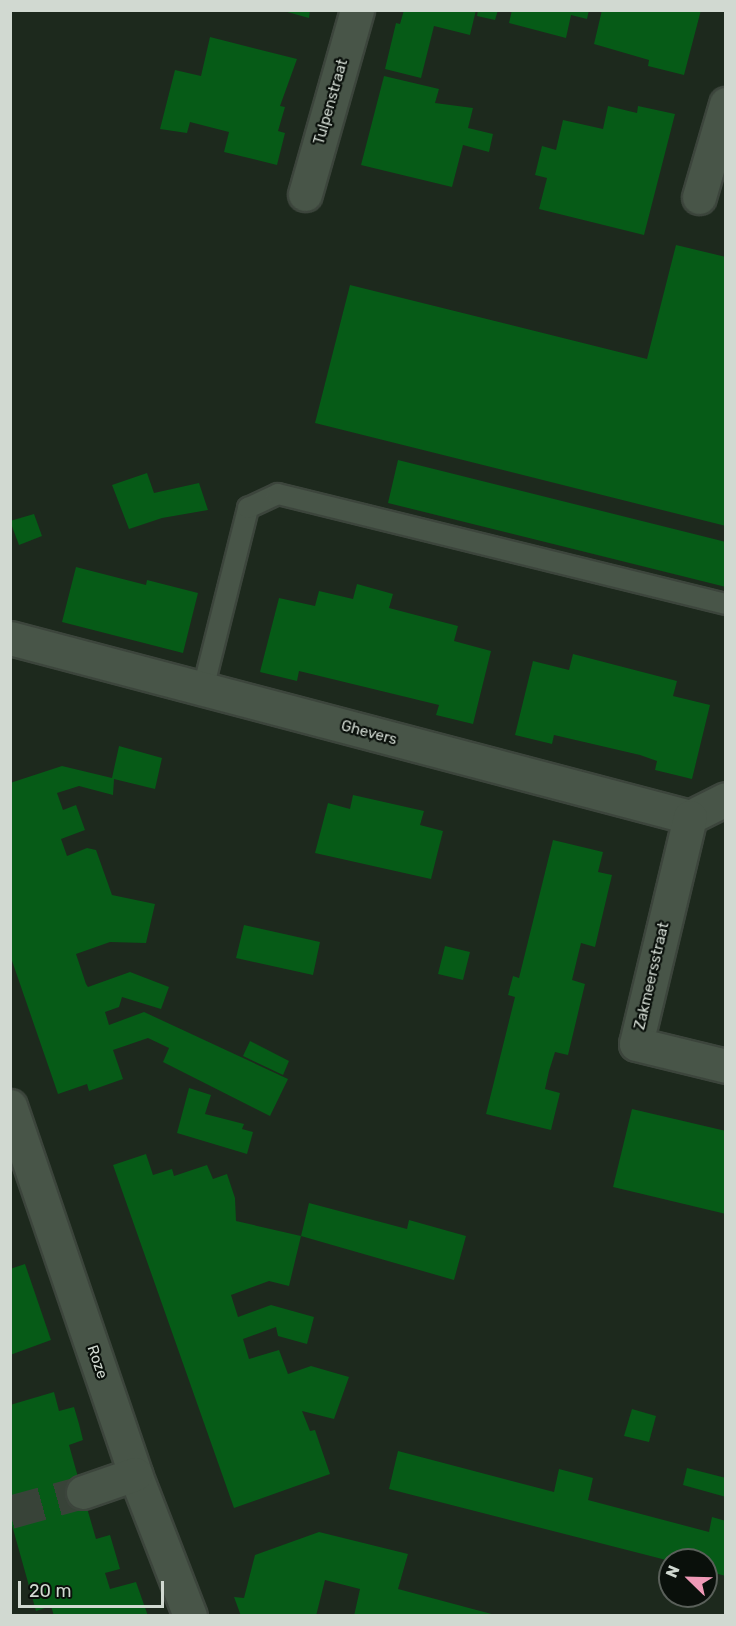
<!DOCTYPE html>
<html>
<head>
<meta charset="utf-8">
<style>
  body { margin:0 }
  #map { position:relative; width:736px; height:1626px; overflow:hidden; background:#1d291d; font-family:Rubik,sans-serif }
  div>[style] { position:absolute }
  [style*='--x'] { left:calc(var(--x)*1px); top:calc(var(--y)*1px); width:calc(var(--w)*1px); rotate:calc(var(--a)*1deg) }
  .building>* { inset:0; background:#065b17 }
  .street-tunnel>* { height:33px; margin-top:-16.5px; transform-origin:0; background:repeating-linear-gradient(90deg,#384338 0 33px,transparent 0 49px) }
  .roads { filter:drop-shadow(2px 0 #3c453c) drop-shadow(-2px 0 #3c453c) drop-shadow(0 2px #3c453c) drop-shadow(0 -2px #3c453c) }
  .lane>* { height:20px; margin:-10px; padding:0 10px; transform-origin:10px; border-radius:10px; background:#485548 }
  .street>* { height:33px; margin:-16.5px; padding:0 16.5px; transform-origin:16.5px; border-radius:16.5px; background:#485548 }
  span { translate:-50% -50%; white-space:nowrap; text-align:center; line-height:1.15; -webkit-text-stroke:4.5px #0a100b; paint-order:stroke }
  .street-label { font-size:15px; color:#d1d9d1 }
  .frame { position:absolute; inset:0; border:12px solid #d1d9d1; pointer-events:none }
  .north { position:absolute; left:658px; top:1548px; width:60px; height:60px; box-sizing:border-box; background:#0a100b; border:2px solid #5a605a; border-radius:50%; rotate:293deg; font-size:16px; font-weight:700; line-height:24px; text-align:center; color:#d1d9d1 }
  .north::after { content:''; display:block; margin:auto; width:21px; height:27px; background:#f09ab7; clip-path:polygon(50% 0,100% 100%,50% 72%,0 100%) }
  .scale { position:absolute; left:18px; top:1581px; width:146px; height:27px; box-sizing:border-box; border:3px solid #d1d9d1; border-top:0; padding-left:8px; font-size:18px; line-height:21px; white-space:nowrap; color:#d1d9d1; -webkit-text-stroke:4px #0a100b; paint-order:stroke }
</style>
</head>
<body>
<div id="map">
  <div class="building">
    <div style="clip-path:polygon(280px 10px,310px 10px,309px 18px)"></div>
    <div style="clip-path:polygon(404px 10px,476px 10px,470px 35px,434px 26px,421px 78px,385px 69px,396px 23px,400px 24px)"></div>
    <div style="clip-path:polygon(478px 10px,498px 10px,495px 20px,477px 16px)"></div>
    <div style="clip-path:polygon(512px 10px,589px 10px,587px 19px,571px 15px,566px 38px,509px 23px)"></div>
    <div style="clip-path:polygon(602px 10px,701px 10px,684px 75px,648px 66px,649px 60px,594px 44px)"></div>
    <div style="clip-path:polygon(210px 37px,297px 59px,280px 106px,285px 107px,278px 131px,285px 133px,277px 165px,224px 152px,229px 132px,190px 122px,187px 133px,160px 129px,175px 70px,201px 76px)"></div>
    <div style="clip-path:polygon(384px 76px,439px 89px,435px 103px,473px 108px,468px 128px,493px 134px,489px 152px,463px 145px,452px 187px,361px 165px)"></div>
    <div style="clip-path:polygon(608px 106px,637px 113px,638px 106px,675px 114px,644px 235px,539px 209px,547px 178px,535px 175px,542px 146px,556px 150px,563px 120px,603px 129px)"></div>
    <div style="clip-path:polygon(676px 245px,726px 257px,726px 526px,315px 423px,350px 285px,647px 359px)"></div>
    <div style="clip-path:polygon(398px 460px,726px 542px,726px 587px,388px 503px)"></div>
    <div style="clip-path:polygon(147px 473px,154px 493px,199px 483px,208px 510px,162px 518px,129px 529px,112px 485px)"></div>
    <div style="clip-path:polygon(34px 514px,42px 536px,19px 545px,10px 521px)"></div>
    <div style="clip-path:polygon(76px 567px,146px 585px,147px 580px,198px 593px,183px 653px,62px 622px)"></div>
    <div style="clip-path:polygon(357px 584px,393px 594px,389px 608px,458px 626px,454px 641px,491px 651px,473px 724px,436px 715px,439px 705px,299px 671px,297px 681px,260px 672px,279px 598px,315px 606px,319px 591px,353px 599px)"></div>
    <div style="clip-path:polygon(573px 654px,677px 681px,673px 696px,710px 705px,692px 779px,655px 770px,657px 761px,640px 755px,554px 735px,552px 744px,515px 735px,533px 661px,569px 670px)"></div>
    <div style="clip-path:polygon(119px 746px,162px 758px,155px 789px,114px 779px,113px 795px,79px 786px,57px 793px,63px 810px,76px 805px,85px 830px,61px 839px,67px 856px,87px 848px,96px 850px,112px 895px,155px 904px,146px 943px,110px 942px,76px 954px,86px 984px,88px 987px,130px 972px,169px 987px,161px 1009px,122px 997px,119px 1007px,105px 1012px,109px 1025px,144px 1012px,288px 1079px,270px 1116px,163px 1062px,169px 1048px,148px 1038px,113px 1050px,123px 1079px,89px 1091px,87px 1084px,58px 1094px,10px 955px,10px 783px,62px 766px,112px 778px)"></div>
    <div style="clip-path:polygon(353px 795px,424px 811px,420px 825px,443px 831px,431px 879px,315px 853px,328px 803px,350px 809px)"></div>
    <div style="clip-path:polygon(553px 840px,603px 852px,598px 872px,612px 875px,595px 947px,581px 943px,572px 980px,585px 984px,568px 1055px,555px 1052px,549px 1071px,545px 1089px,560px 1093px,551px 1130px,486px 1114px,515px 997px,508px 995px,513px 976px,519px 978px)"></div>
    <div style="clip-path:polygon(244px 925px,320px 942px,313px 975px,236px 958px)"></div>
    <div style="clip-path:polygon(445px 946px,470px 952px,463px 980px,438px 974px)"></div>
    <div style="clip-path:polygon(250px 1041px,289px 1061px,283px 1075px,243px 1056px)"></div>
    <div style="clip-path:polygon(189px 1088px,211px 1095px,205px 1114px,244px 1124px,242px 1129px,253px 1132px,247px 1154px,177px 1133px)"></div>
    <div style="clip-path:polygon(632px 1109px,726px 1131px,726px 1214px,613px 1187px)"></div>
    <div style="clip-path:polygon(146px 1154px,153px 1175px,172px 1169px,174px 1176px,207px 1165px,213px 1179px,227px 1174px,235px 1198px,236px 1221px,301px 1236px,289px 1286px,269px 1281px,231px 1295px,238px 1317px,271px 1305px,314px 1317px,307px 1344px,278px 1336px,276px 1327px,243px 1339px,249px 1359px,279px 1350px,288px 1374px,311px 1366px,349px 1377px,334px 1419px,302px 1411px,310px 1431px,315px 1430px,330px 1474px,234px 1508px,113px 1165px)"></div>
    <div style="clip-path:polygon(309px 1203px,407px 1229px,409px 1220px,466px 1236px,454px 1280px,301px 1236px)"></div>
    <div style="clip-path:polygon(25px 1264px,51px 1340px,10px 1355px,10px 1269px)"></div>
    <div style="clip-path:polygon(54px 1392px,59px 1411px,74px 1407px,79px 1424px,83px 1440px,69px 1445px,76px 1470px,96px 1539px,110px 1535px,120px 1569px,105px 1573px,110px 1589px,136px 1582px,148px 1616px,54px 1616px,51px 1606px,36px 1611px,10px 1518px,10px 1405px)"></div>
    <div style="clip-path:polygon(632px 1409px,656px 1416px,649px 1442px,624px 1436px)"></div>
    <div style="clip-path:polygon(398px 1451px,554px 1492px,559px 1469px,593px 1478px,588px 1500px,709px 1532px,712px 1517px,726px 1521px,726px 1576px,706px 1571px,706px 1560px,670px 1561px,389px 1489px)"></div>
    <div style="clip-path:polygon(687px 1468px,726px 1478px,726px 1497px,683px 1485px)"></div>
    <div style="clip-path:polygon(319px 1532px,408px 1554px,398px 1589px,499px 1616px,354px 1616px,360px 1589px,325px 1580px,316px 1616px,241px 1616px,234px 1597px,244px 1598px,255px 1555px)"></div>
  </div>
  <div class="street-tunnel">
    <div style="--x:10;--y:1512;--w:76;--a:-15.3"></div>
  </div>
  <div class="roads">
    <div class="lane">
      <div style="--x:203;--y:689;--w:187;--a:-76"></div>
      <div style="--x:248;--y:508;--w:33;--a:-25"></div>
      <div style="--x:278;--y:494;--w:461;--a:13.8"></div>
    </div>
    <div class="street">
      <div style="--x:305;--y:194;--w:191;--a:-74.2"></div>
      <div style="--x:699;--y:197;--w:97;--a:-73.8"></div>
      <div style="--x:10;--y:638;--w:703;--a:14.75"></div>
      <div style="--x:690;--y:817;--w:40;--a:-26.6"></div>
      <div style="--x:690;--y:817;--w:233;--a:103.4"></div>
      <div style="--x:636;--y:1044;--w:93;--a:13.7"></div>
      <div style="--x:10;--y:1106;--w:389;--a:71.2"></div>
      <div style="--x:135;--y:1474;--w:152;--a:68.8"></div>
      <div style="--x:83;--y:1492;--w:55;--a:-19.1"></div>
    </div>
  </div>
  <div class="street-label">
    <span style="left:331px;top:102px;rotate:-74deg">Tulpenstraat</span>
    <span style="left:369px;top:733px;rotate:15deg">Ghevers</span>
    <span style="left:652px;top:976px;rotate:-77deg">Zakmeersstraat</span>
    <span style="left:97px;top:1362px;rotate:71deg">Roze</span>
  </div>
  <div class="frame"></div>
  <div class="north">N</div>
  <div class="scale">20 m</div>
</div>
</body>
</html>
